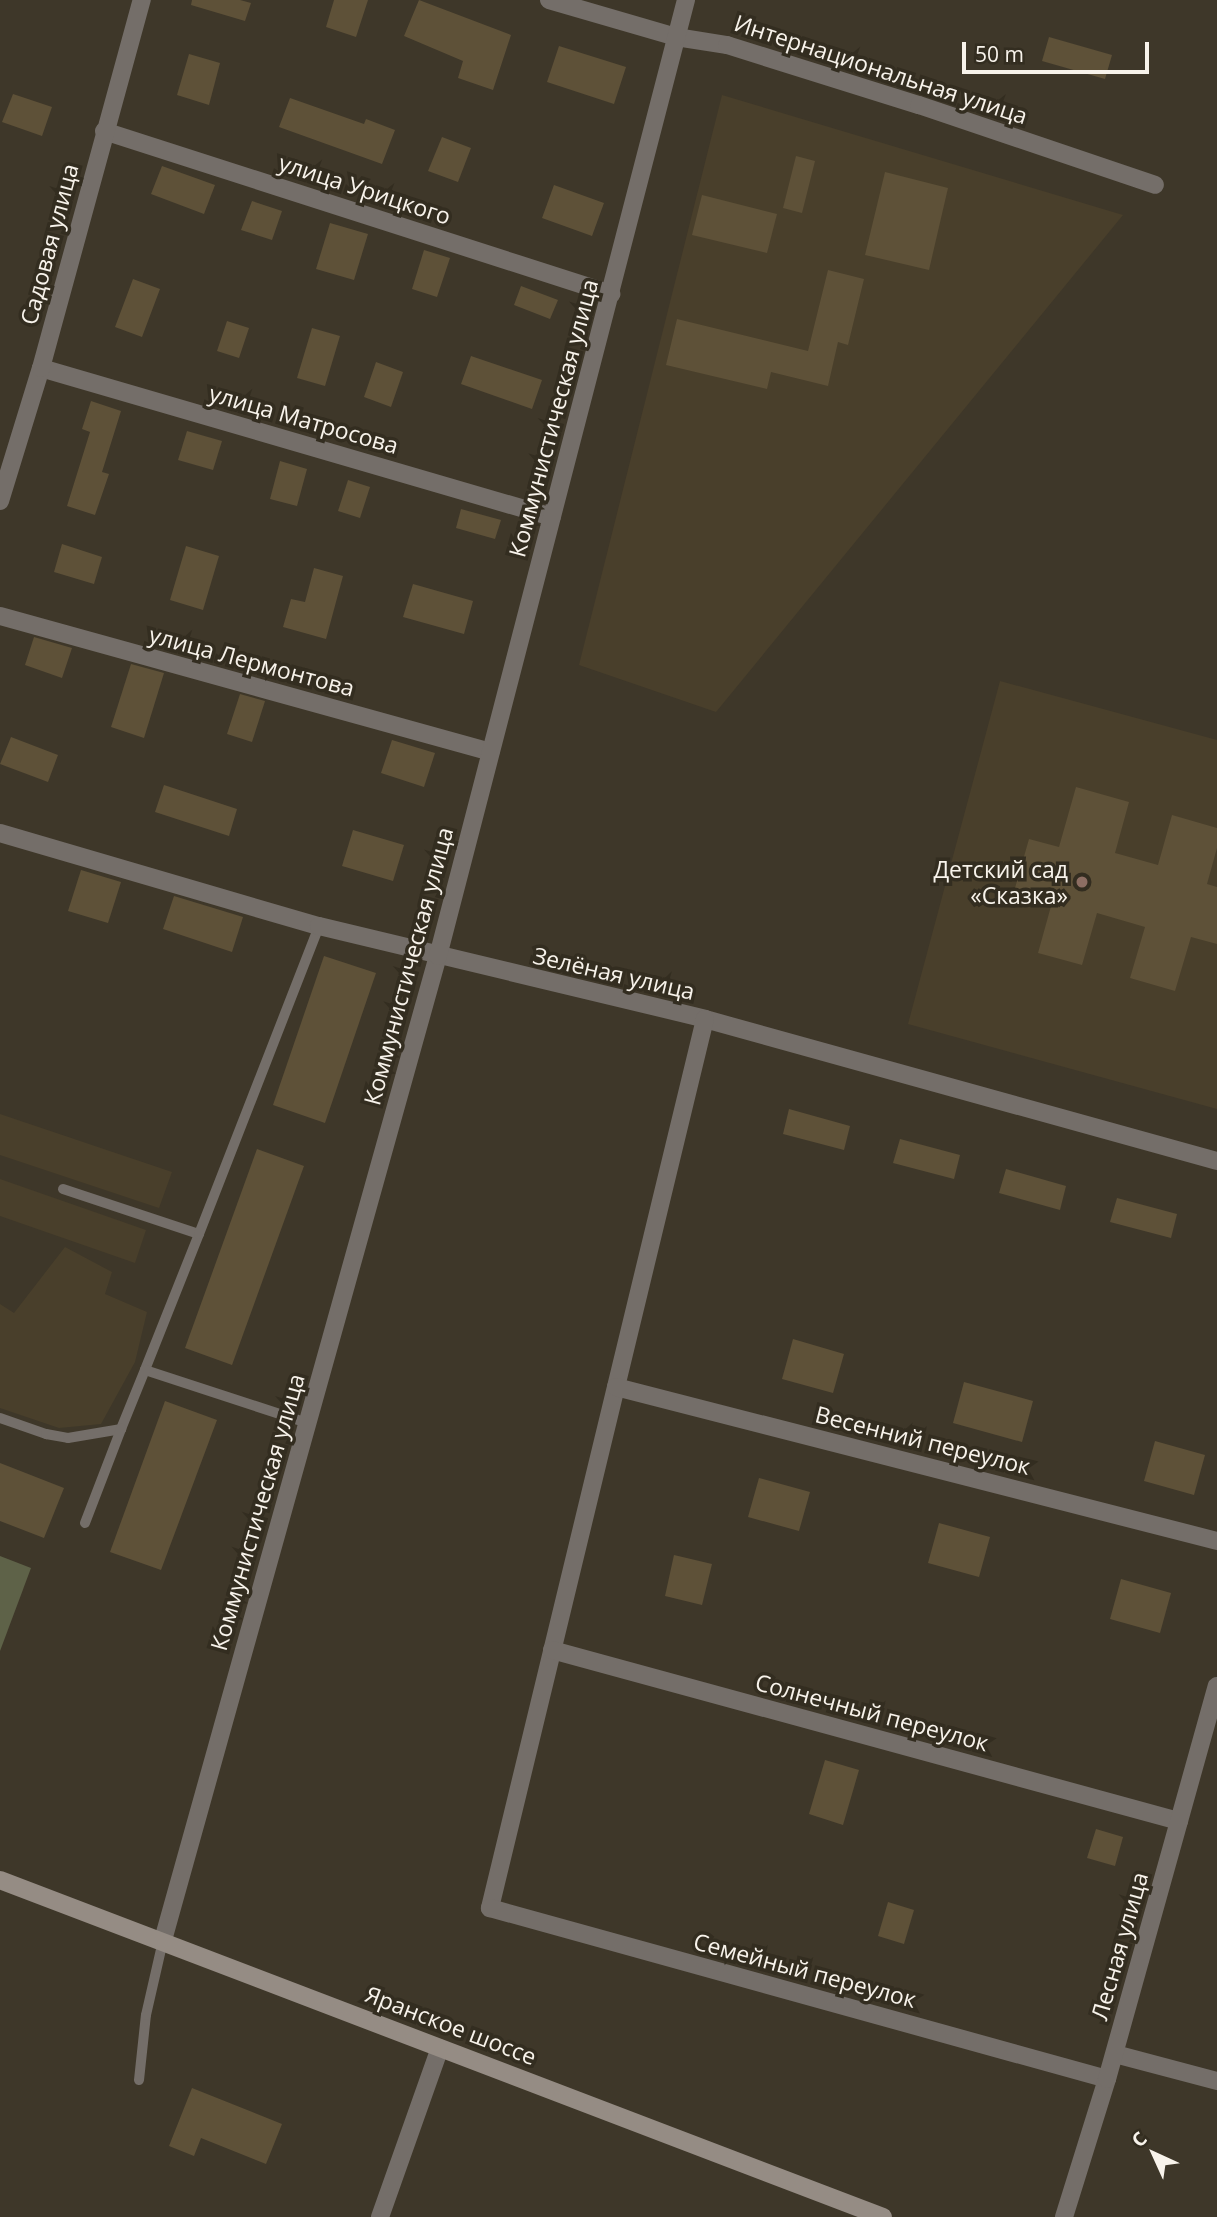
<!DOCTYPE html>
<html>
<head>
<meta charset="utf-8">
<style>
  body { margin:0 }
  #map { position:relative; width:1217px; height:2217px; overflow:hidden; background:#3e3729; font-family:"Open Sans",sans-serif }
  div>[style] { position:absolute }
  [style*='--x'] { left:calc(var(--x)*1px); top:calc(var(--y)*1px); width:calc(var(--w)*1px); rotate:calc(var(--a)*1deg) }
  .built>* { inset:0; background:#493f2b }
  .green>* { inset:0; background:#5e6248 }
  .building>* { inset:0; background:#5e5138 }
  .service>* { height:10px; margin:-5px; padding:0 5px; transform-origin:5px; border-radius:5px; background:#746e69 }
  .minor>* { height:18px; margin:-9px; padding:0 9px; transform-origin:9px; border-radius:9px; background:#746e69 }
  .tertiary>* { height:18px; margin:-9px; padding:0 9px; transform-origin:9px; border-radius:9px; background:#746e69 }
  .secondary>* { height:18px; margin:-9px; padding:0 9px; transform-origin:9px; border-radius:9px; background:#958c84 }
  .dots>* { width:19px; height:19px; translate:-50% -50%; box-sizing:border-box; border:4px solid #332d20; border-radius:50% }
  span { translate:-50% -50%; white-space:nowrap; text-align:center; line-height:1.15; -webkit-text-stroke:7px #332d20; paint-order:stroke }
  .street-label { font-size:23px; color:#f8f3eb }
  .poi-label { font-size:23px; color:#f8f3eb }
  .right { translate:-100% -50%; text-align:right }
  .north { position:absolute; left:1119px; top:2119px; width:70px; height:70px; -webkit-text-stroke:5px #332d20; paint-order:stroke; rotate:315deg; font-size:19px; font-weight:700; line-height:28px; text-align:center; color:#f8f3eb }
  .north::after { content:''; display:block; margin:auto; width:24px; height:32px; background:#f8f3eb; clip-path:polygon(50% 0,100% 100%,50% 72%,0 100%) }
  .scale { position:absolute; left:962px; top:42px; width:187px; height:32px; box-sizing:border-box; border:4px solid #f8f3eb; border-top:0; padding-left:9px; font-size:21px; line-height:24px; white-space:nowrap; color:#f8f3eb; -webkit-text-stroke:5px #332d20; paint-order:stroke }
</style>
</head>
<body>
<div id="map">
  <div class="built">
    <div style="clip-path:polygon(722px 95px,1123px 215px,716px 712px,579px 665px)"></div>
    <div style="clip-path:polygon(1000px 681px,1217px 740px,1217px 1109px,908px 1024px)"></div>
    <div style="clip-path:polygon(0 1114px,172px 1172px,159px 1208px,0 1155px)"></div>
    <div style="clip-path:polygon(0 1179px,146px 1230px,135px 1263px,0 1216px)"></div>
    <div style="clip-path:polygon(65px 1247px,112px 1272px,105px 1294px,147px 1312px,135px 1362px,101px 1424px,59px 1428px,0 1408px,0 1304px,14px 1313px)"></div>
  </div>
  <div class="green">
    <div style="clip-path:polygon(0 1556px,31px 1568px,0 1651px)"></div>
  </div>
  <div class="building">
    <div style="clip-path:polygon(192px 0,240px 0,251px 3px,245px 21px,191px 5px)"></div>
    <div style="clip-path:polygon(334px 0,368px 0,356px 37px,326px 27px)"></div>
    <div style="clip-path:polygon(419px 0,511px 35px,493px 90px,458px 78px,463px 61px,404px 36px)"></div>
    <div style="clip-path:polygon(1049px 37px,1112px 55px,1105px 79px,1042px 61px)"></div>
    <div style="clip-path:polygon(559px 46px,626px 67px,614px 104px,547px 82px)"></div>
    <div style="clip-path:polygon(189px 54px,220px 63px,209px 105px,177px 95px)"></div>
    <div style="clip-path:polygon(13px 94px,52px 107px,42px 136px,2px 122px)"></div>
    <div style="clip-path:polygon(290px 98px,364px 124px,366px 119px,395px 130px,382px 164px,279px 127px)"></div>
    <div style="clip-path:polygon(442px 137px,471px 148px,458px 182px,428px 171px)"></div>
    <div style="clip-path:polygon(796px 156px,815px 161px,802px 213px,783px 208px)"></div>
    <div style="clip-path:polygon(162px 166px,215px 185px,204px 214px,151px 194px)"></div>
    <div style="clip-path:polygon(885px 172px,948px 188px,929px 270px,865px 255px)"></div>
    <div style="clip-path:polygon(554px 185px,604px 203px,592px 236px,542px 218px)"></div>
    <div style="clip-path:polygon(702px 195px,777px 214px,767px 253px,692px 235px)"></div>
    <div style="clip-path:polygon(252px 201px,282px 211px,272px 240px,241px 230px)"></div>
    <div style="clip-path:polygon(330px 223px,368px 234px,354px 280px,316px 269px)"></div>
    <div style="clip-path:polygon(424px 250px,450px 258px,437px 297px,412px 289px)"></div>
    <div style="clip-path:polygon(828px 270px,864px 279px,848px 345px,838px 342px,828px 386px,771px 372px,767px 389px,666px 365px,677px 319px,808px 351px)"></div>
    <div style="clip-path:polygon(133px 279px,160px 289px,142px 337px,115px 327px)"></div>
    <div style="clip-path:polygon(521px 286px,558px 300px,550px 319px,514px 305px)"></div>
    <div style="clip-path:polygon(227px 321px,249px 328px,239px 358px,217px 351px)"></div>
    <div style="clip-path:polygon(312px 328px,340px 336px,325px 386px,297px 378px)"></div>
    <div style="clip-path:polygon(471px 356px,542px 380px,532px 409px,461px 384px)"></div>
    <div style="clip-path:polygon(376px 362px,403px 372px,391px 407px,364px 397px)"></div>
    <div style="clip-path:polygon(91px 401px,121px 411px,102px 472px,109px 474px,95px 515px,67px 506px,90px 432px,82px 429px)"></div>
    <div style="clip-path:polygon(187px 431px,222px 441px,213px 470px,178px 460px)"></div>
    <div style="clip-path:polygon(280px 461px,307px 469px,297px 506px,270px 499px)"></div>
    <div style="clip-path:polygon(348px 480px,370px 487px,360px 518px,338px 511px)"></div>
    <div style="clip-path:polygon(461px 509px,501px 520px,495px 539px,456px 528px)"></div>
    <div style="clip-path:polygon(62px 544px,102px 557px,94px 584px,54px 572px)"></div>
    <div style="clip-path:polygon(186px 546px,219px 556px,203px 610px,170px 600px)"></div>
    <div style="clip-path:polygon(314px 568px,343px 576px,326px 639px,283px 627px,291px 599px,305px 602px)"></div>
    <div style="clip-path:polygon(413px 584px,473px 601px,464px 634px,403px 617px)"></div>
    <div style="clip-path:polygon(34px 637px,72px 648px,62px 678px,25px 665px)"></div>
    <div style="clip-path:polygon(131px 664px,164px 673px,144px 738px,111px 727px)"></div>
    <div style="clip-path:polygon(240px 694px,265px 701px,252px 742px,227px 734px)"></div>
    <div style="clip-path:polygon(11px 737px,58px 755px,48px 782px,0 764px)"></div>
    <div style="clip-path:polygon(392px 740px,435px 753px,424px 787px,381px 773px)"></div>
    <div style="clip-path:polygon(164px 785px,237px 809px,229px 836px,155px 812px)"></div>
    <div style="clip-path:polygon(1076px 787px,1129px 802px,1115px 853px,1158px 865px,1172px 815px,1217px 828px,1217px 848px,1207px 884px,1217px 887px,1217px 944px,1191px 937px,1175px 991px,1130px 978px,1145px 927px,1097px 913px,1082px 965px,1038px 953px,1053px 899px,1015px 888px,1029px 839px,1059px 847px)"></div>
    <div style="clip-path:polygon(353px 830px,404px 845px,393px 881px,342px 866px)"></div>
    <div style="clip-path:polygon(81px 870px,121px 882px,108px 923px,68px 911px)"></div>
    <div style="clip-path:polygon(174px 896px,243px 917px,232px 952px,163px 929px)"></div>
    <div style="clip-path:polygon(324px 956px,376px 973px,325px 1123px,273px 1105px)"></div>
    <div style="clip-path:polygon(789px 1109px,850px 1126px,844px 1150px,783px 1134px)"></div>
    <div style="clip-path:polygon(900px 1139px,960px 1155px,954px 1179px,893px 1163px)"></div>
    <div style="clip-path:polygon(257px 1149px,304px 1166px,232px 1365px,185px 1348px)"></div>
    <div style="clip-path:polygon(1006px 1169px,1066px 1186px,1060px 1210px,999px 1193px)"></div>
    <div style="clip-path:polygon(1117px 1198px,1177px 1214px,1171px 1238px,1110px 1222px)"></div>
    <div style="clip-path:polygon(793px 1339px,844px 1354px,833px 1393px,782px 1379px)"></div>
    <div style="clip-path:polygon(964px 1382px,1033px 1401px,1022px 1442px,953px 1423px)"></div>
    <div style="clip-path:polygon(165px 1401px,217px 1420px,161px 1570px,110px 1552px)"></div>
    <div style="clip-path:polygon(1155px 1441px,1205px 1455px,1194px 1495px,1144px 1481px)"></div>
    <div style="clip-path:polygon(0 1463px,64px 1488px,44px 1538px,0 1521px)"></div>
    <div style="clip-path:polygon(759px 1478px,810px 1492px,799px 1531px,748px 1517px)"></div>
    <div style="clip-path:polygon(939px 1523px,990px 1537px,979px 1577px,928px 1563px)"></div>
    <div style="clip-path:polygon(674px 1555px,712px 1564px,702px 1605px,665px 1596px)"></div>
    <div style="clip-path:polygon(1121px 1579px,1171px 1593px,1160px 1633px,1110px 1619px)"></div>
    <div style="clip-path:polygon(825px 1760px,859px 1770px,843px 1825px,809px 1814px)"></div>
    <div style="clip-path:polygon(1096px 1829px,1123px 1837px,1115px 1866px,1087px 1858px)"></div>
    <div style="clip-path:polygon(888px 1902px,914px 1910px,904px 1944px,878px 1936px)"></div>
    <div style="clip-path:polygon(192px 2088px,282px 2124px,266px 2164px,201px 2138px,194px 2156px,169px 2146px)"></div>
  </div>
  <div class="service">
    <div style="--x:63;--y:1189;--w:143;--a:18.3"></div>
    <div style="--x:199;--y:1234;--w:146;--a:111.7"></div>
    <div style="--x:145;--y:1370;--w:170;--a:18.1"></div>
    <div style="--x:199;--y:1234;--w:331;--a:-68.7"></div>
    <div style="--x:0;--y:1418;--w:49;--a:19.2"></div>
    <div style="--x:46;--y:1434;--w:22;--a:10"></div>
    <div style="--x:68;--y:1438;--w:54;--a:-9.6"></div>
    <div style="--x:121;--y:1429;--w:64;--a:-67.9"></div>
    <div style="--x:85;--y:1523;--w:101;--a:-69"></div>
    <div style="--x:139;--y:2080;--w:65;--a:-83.9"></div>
    <div style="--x:146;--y:2015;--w:76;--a:-77.1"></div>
  </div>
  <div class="minor">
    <div style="--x:549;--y:0;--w:132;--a:16.2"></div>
    <div style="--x:676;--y:37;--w:52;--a:8.9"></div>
    <div style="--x:727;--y:45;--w:201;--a:17.4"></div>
    <div style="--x:919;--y:105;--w:249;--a:18.7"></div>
    <div style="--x:104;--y:131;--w:533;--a:17.82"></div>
    <div style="--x:41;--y:368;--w:532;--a:16.26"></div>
    <div style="--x:0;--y:501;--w:139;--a:-72.9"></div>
    <div style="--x:41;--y:368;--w:382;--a:-74.7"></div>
    <div style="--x:0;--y:616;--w:509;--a:15.48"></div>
    <div style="--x:0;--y:833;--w:332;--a:16.3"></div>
    <div style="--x:319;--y:926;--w:397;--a:13.5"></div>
    <div style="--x:705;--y:1019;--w:531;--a:15.5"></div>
    <div style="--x:705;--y:1019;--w:915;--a:103.6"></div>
    <div style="--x:490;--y:1908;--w:640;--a:15.49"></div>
    <div style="--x:616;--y:1387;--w:620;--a:14.37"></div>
    <div style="--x:552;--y:1650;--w:650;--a:15.26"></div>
    <div style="--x:1115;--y:2054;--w:106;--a:14.8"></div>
    <div style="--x:380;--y:2217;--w:179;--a:-70.5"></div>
    <div style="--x:1064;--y:2217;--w:145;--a:-72.7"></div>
    <div style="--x:1107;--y:2079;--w:408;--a:-74.4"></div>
  </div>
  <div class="tertiary">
    <div style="--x:163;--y:1940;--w:1022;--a:-74.39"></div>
    <div style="--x:438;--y:956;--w:988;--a:-75.46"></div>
  </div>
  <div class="secondary">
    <div style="--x:0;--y:1880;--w:945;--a:20.89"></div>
  </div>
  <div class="dots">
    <div style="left:1082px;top:882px;background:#8d6e63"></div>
  </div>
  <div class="street-label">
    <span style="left:881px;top:69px;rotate:18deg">Интернациональная улица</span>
    <span style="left:365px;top:189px;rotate:18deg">улица Урицкого</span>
    <span style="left:49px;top:244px;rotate:-75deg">Садовая улица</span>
    <span style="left:553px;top:418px;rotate:-75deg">Коммунистическая улица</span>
    <span style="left:304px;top:419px;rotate:16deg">улица Матросова</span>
    <span style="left:252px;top:661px;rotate:15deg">улица Лермонтова</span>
    <span style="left:408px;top:966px;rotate:-75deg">Коммунистическая улица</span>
    <span style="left:614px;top:973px;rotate:13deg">Зелёная улица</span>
    <span style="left:923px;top:1440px;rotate:14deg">Весенний переулок</span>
    <span style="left:257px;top:1512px;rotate:-74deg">Коммунистическая улица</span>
    <span style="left:872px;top:1712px;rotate:15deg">Солнечный переулок</span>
    <span style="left:1119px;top:1946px;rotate:-74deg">Лесная улица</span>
    <span style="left:805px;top:1970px;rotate:15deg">Семейный переулок</span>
    <span style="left:451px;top:2025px;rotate:21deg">Яранское шоссе</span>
  </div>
  <div class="poi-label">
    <span class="right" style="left:1068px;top:882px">Детский сад<br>«Сказка»</span>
  </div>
  <div class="north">С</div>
  <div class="scale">50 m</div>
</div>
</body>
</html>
